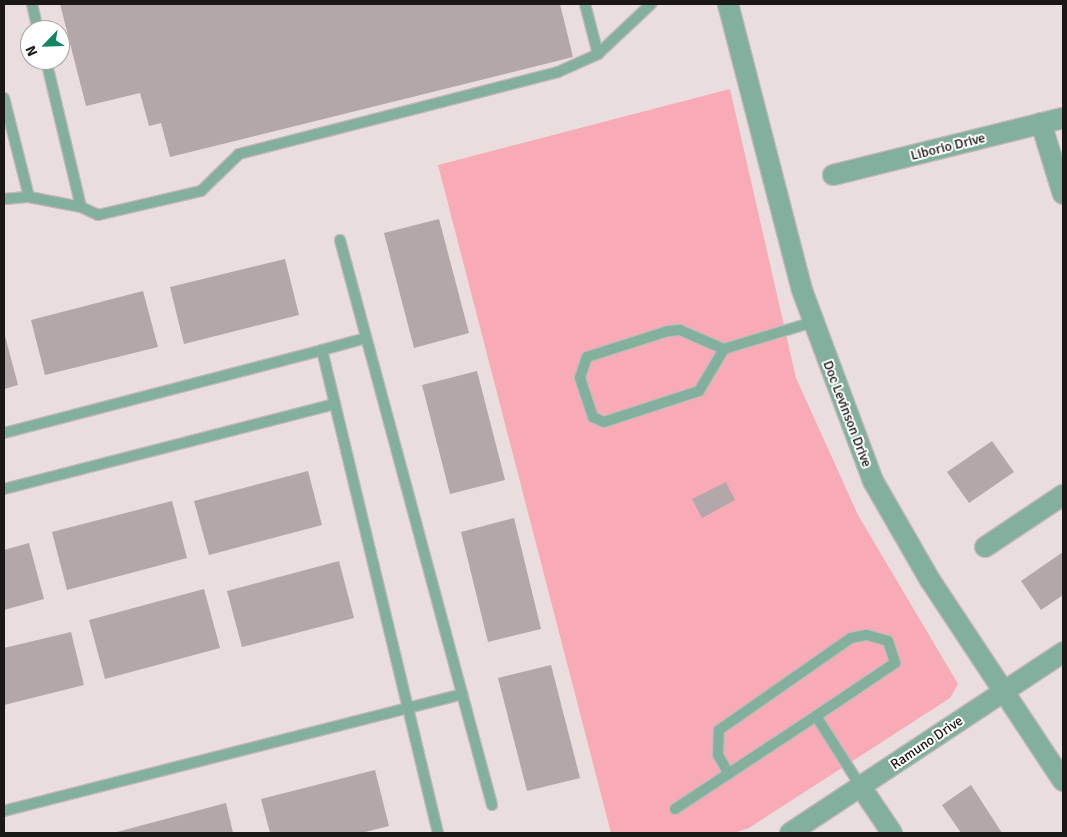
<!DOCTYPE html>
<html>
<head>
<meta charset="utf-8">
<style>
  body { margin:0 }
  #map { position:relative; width:1067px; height:837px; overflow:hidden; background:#e9ddde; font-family:Signika,sans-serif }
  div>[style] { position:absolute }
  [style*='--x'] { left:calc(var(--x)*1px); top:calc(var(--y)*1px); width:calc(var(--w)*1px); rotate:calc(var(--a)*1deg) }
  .green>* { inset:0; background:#f8abb6 }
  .building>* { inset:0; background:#b3a7a9 }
  .roads { filter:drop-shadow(1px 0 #c4b9ba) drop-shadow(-1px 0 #c4b9ba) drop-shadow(0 1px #c4b9ba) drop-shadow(0 -1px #c4b9ba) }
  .service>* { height:10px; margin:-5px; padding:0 5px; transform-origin:5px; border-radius:5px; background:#82b09d }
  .minor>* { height:20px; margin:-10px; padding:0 10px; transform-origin:10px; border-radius:10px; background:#82b09d }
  span { translate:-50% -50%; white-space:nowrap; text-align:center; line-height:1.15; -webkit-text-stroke:4px #fff; paint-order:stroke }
  .street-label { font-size:14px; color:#1b1717 }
  .frame { position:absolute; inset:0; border:5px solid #1b1717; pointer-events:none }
  .north { position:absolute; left:20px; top:20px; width:50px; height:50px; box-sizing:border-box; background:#fff; border:1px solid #a4a2a2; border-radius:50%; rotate:246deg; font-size:14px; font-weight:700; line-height:20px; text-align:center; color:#1b1717 }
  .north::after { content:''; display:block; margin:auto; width:18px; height:22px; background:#118564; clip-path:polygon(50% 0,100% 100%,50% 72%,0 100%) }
</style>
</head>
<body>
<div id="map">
  <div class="green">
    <div style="clip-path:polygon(730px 89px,796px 378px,858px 515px,958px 684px,950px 698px,749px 828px,734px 833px,611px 833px,438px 165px)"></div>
  </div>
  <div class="building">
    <div style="clip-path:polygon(60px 4px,560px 4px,573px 57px,170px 157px,161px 123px,149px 126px,140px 93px,86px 106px)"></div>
    <div style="clip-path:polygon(439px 219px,469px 333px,414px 348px,384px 233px)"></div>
    <div style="clip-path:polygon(285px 259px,299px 315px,184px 344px,170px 287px)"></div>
    <div style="clip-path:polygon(143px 291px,158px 347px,45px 375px,31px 320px)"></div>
    <div style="clip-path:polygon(4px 332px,18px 385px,4px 389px)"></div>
    <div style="clip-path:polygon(477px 371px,505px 480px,450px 494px,422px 385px)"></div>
    <div style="clip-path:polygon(992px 441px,1014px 472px,969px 503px,947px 472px)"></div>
    <div style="clip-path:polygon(308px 471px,322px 525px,209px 555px,194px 501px)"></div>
    <div style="clip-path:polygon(726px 482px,735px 500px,702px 518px,692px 499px)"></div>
    <div style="clip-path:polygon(172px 501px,187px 558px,67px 590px,52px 532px)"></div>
    <div style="clip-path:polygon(514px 518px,541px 629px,488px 642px,461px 532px)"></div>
    <div style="clip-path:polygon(29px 543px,44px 599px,4px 610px,4px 550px)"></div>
    <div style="clip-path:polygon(1063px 552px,1063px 595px,1041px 610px,1021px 581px)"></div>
    <div style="clip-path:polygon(339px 561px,354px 618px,242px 647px,227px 591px)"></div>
    <div style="clip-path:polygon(204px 589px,220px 648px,105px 679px,89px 620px)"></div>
    <div style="clip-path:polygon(71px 632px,84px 685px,4px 705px,4px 648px)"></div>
    <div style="clip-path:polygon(551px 665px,580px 778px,527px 791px,498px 678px)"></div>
    <div style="clip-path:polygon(375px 770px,389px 826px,361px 833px,270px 833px,261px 799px)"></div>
    <div style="clip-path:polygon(971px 785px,1002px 833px,961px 833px,942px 805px)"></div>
    <div style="clip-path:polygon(226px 803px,233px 833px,113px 833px)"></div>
  </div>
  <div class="roads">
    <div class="service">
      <div style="--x:32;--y:4;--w:27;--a:77"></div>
      <div style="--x:598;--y:54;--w:73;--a:-43.3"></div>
      <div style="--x:46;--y:60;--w:151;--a:76.6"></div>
      <div style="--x:81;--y:207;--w:19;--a:25"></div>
      <div style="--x:98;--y:215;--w:106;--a:-13.1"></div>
      <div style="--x:201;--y:191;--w:53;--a:-44.2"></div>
      <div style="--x:239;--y:154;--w:329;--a:-14.4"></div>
      <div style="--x:558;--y:72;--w:44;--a:-24.2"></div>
      <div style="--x:598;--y:54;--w:52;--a:-104.6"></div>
      <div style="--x:4;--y:98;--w:102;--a:75.8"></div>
      <div style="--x:4;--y:199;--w:25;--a:-5"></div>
      <div style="--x:29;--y:197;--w:53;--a:10.9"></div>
      <div style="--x:340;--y:240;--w:585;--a:74.94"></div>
      <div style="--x:366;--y:338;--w:46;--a:164.7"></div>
      <div style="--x:322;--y:350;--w:497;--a:76.5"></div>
      <div style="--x:724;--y:349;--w:49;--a:120.8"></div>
      <div style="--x:699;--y:391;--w:100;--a:161.9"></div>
      <div style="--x:604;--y:422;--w:12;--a:-156"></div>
      <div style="--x:593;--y:417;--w:41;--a:-108.4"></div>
      <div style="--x:580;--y:378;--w:22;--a:-72"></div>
      <div style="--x:587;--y:357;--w:85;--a:-17.8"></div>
      <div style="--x:668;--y:331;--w:12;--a:-5"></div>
      <div style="--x:680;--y:330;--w:48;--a:23.4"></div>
      <div style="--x:724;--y:349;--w:93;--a:-16.9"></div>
      <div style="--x:4;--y:433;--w:329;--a:-14.6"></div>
      <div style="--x:4;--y:489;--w:342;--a:-14.4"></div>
      <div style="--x:729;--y:774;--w:22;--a:-120"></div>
      <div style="--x:718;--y:755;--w:25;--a:-88"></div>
      <div style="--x:719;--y:730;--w:161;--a:-34.9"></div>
      <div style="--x:851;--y:638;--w:16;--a:-11"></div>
      <div style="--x:867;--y:635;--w:22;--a:16"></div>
      <div style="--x:888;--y:641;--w:23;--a:72"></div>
      <div style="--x:895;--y:663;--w:95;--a:146.1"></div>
      <div style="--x:675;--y:809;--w:169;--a:-33.4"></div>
      <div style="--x:816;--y:716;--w:84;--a:57.6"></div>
      <div style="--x:4;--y:811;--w:473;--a:-14.3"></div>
    </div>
    <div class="minor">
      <div style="--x:728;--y:4;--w:295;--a:75.5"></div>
      <div style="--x:802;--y:290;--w:204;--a:69.6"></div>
      <div style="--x:873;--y:481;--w:114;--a:60.1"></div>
      <div style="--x:930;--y:580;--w:241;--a:56.5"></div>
      <div style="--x:1041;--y:123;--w:74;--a:72.8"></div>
      <div style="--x:833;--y:175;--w:237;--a:-13.9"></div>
      <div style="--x:985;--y:547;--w:94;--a:-33.7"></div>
      <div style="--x:861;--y:787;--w:55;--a:56"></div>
      <div style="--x:790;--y:833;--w:328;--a:-33.5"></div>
    </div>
  </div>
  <div class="street-label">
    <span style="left:948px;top:147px;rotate:-14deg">Liborio Drive</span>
    <span style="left:847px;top:414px;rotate:69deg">Doc Levinson Drive</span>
    <span style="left:927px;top:743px;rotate:-34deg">Ramuno Drive</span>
  </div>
  <div class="frame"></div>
  <div class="north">N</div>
</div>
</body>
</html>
